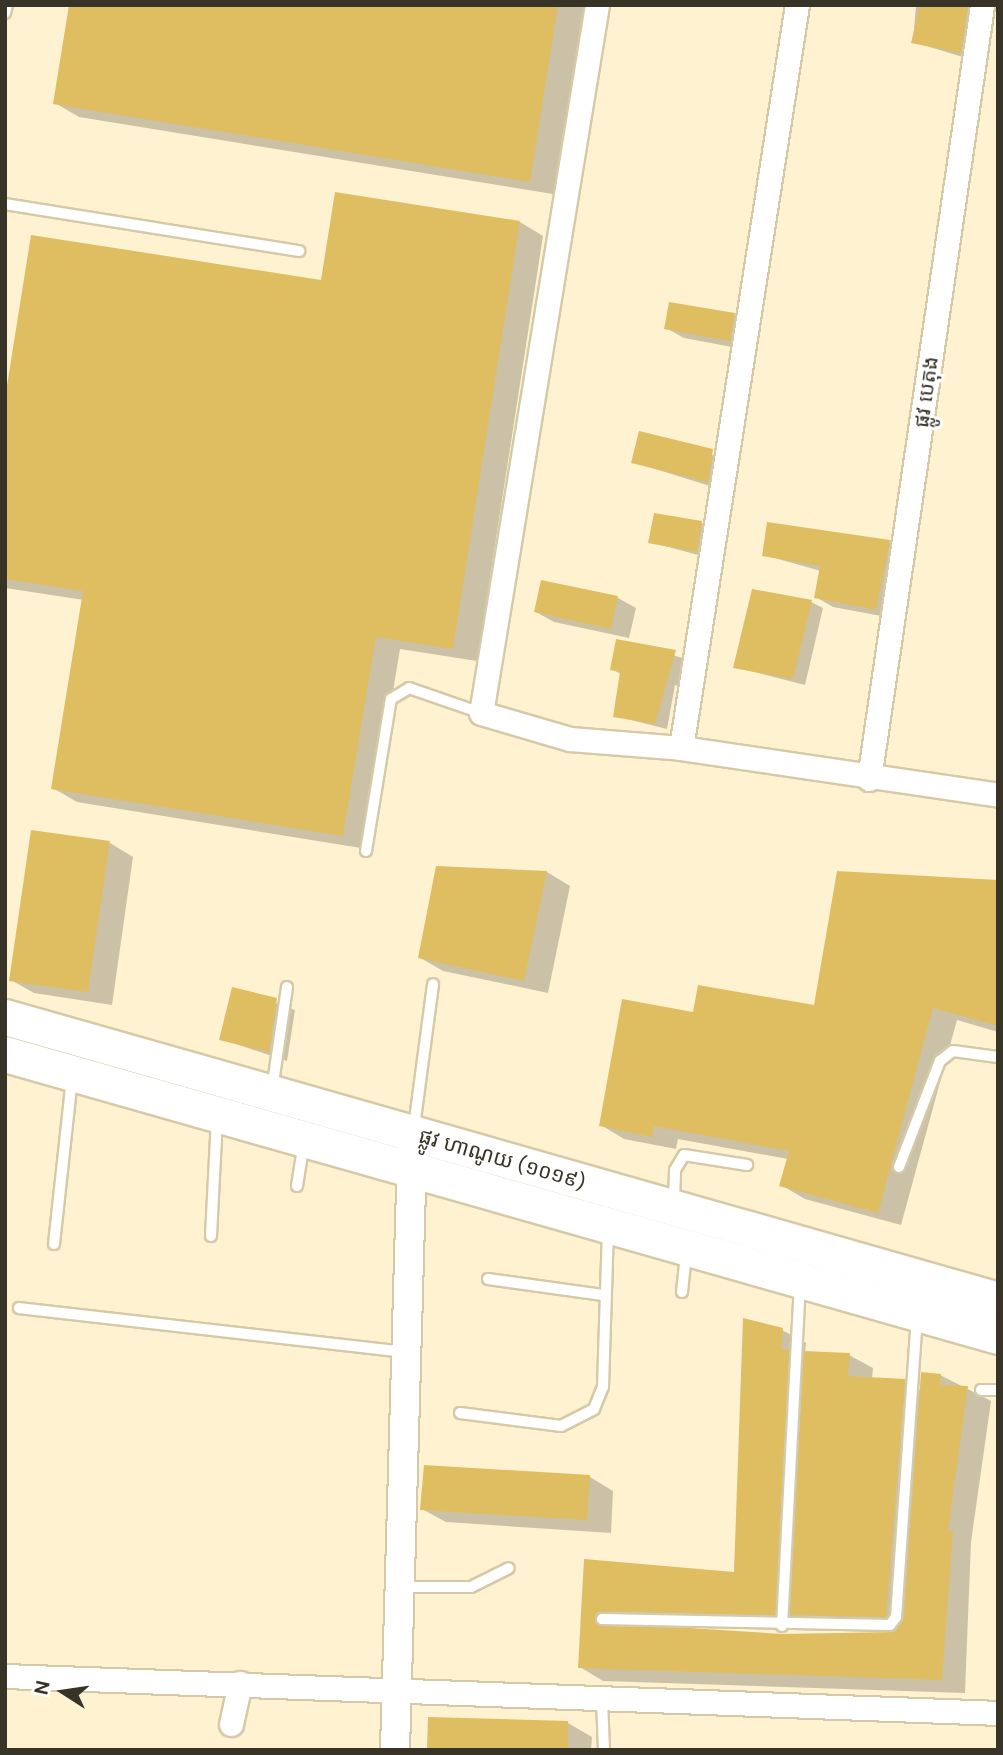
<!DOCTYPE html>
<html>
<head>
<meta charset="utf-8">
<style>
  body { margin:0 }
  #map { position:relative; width:1003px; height:1755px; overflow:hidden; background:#fef2d0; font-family:"DM Sans","Noto Sans Khmer",sans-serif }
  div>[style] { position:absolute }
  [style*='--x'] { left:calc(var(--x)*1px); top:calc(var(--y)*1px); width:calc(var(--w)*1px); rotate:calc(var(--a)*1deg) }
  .shadow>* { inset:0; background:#0003 }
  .building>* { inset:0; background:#dfbe62 }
  .roads { filter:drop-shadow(2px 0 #d5c9a8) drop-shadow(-2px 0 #d5c9a8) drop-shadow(0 2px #d5c9a8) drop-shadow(0 -2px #d5c9a8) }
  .service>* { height:10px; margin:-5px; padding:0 5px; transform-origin:5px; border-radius:5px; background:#fff }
  .minor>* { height:23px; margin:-11.5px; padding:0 11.5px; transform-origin:11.5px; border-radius:11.5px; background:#fff }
  .tertiary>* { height:28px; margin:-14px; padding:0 14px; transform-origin:14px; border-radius:14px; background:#fff }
  .primary>* { height:35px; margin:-17.5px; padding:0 17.5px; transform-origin:17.5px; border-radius:17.5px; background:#fff }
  span { translate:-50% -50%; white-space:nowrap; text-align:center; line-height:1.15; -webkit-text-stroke:6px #fff; paint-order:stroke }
  .street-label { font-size:21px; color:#373326 }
  .frame { position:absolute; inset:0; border:7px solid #373326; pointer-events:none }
  .north { position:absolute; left:28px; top:1657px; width:70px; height:70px; -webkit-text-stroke:5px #fff; paint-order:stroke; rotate:282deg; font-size:19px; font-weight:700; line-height:28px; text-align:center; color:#373326 }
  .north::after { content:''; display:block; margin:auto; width:24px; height:32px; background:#373326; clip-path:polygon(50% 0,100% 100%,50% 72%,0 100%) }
</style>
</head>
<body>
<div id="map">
  <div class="shadow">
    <div style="clip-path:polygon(71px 5px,584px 5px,553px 194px,79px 117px,55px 103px)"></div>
    <div style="clip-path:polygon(916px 5px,986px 5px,976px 61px,913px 42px)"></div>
    <div style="clip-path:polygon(520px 222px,543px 236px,477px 661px,400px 649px,367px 849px,77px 802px,53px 788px,84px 600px,5px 588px,5px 409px)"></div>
    <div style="clip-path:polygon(734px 315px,752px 325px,748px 350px,684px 338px,666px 328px)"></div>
    <div style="clip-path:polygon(640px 433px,731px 461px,726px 491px,633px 462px)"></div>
    <div style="clip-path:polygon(702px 523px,713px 530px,709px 558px,650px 542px)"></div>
    <div style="clip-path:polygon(889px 542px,906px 551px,892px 618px,833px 607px,816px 597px,821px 571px,764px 555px)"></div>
    <div style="clip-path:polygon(618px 598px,636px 608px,629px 638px,554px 622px,536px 612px)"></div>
    <div style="clip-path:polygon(811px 602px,823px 608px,805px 685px,735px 667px)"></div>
    <div style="clip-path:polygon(618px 641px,687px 659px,683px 687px,675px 685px,667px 729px,615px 716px,622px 675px,612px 669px)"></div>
    <div style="clip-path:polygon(110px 843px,133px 857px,112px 1005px,34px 993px,11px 980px)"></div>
    <div style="clip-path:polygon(438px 867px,547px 872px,570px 886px,548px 993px,443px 971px,419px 957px)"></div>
    <div style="clip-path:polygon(998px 881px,998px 1032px,957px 1020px,901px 1225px,805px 1199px,781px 1185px,788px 1159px,678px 1139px,676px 1149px,624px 1139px,601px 1125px,694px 1014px,816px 1007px)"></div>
    <div style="clip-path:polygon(233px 989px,295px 1010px,287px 1061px,221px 1039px)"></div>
    <div style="clip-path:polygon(evenodd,782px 1330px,806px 1343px,805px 1352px,849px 1355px,873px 1368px,872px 1379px,904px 1381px,922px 1391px,940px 1375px,991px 1401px,971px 1542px,965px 1693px,603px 1681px,580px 1667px,586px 1561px,736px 1573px,782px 1330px,798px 1617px,816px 1628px,899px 1627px,895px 1633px,782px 1636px,646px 1627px,798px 1627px,798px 1617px)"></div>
    <div style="clip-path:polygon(590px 1477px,613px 1491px,611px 1533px,446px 1522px,422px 1509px)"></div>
    <div style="clip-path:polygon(568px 1723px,592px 1737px,591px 1750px,428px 1750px)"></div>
  </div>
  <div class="building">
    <div style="clip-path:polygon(69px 5px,558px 5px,530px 182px,53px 104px)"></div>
    <div style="clip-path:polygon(920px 5px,968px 5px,961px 53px,911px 43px)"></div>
    <div style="clip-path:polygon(335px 192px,520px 221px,453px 649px,376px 637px,343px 836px,51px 789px,83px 591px,5px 579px,5px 398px,31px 235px,321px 280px)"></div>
    <div style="clip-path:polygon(669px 302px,735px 313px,730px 341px,664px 329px)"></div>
    <div style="clip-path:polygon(639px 431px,713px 449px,708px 482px,631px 463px)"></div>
    <div style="clip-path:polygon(654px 513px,702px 521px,697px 552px,648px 543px)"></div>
    <div style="clip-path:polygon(767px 522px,890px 540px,876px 610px,814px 598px,820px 566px,762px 556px)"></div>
    <div style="clip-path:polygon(541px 580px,618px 596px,611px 629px,534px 612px)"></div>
    <div style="clip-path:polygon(752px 589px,812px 600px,793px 679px,733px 668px)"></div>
    <div style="clip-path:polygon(616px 639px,676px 650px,655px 724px,613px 717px,620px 672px,610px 670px)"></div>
    <div style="clip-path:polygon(31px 830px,110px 841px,88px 992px,9px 981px)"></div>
    <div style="clip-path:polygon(436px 866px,547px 871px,524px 981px,418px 958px)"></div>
    <div style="clip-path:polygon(837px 871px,998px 880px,998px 1026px,933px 1008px,878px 1213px,779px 1186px,789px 1151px,654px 1126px,652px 1137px,599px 1126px,622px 999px,693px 1012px,698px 985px,814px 1005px)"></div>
    <div style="clip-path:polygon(232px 987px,277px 998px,269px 1052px,219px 1040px)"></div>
    <div style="clip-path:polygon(743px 1318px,783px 1328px,781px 1350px,789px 1350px,775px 1615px,602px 1611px,595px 1622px,782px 1634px,894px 1632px,904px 1618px,921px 1372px,941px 1374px,940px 1385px,968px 1386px,948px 1531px,953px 1530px,942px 1680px,578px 1668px,584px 1559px,734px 1572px)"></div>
    <div style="clip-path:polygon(804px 1351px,850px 1353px,848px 1376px,905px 1379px,886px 1617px,790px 1615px)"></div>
    <div style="clip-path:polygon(424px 1465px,590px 1475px,587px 1520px,420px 1510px)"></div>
    <div style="clip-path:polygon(428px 1717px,568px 1721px,568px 1750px,427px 1750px)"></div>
  </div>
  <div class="roads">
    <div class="service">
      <div style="--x:5;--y:13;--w:8;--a:-76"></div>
      <div style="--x:5;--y:204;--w:298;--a:9.1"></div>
      <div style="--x:366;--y:851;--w:154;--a:-80.7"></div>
      <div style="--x:391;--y:699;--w:21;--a:-31"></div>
      <div style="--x:409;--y:688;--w:76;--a:19.1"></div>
      <div style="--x:272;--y:1090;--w:104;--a:-81.7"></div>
      <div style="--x:414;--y:1127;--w:144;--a:-82.4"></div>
      <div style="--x:899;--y:1167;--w:114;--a:-68.9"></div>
      <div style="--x:940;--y:1061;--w:16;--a:-38"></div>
      <div style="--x:953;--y:1051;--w:45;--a:7.6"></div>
      <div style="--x:297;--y:1186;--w:45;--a:-81"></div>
      <div style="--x:674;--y:1201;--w:31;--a:-88"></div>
      <div style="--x:675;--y:1170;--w:17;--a:-59"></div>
      <div style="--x:684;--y:1155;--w:64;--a:9"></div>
      <div style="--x:211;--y:1236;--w:117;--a:-87.1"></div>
      <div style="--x:54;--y:1244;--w:166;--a:-83.8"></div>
      <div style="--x:488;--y:1279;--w:116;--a:7.9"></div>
      <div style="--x:682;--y:1292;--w:38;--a:-84"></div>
      <div style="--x:19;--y:1308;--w:388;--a:6.5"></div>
      <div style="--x:981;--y:1390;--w:17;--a:0"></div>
      <div style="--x:460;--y:1413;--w:102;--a:7.3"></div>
      <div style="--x:561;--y:1426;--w:37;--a:-27"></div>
      <div style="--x:594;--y:1409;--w:24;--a:-68"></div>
      <div style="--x:603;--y:1387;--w:156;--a:-88.2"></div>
      <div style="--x:402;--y:1587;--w:69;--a:0"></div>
      <div style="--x:471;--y:1587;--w:42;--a:-26.6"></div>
      <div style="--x:602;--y:1619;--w:288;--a:1.2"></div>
      <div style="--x:890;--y:1625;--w:10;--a:-53"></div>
      <div style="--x:896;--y:1617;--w:300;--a:-86"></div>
      <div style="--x:782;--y:1626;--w:340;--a:-87"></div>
      <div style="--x:602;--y:1700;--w:50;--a:87.7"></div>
    </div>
    <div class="minor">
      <div style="--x:597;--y:5;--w:717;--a:99.3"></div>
      <div style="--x:481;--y:713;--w:93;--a:16.3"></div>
      <div style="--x:570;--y:739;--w:111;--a:4.6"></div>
      <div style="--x:681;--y:748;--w:320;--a:8.4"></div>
      <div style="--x:681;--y:748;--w:752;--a:-81.13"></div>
      <div style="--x:869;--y:779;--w:782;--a:-81.69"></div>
      <div style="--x:5;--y:1676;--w:994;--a:2.13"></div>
      <div style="--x:231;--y:1724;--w:42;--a:-77.6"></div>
    </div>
    <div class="tertiary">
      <div style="--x:395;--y:1750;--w:599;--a:-88.37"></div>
    </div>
    <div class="primary">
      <div style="--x:5;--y:1017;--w:1033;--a:15.91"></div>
      <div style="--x:5;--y:1054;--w:1032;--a:15.85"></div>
    </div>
  </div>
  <div class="street-label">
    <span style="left:926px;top:392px;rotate:-82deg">ផ្លូវ បេតុង</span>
    <span style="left:502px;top:1159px;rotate:16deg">ផ្លូវ ហាណូយ (១០១៩)</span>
  </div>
  <div class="frame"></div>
  <div class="north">N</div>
</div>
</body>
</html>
